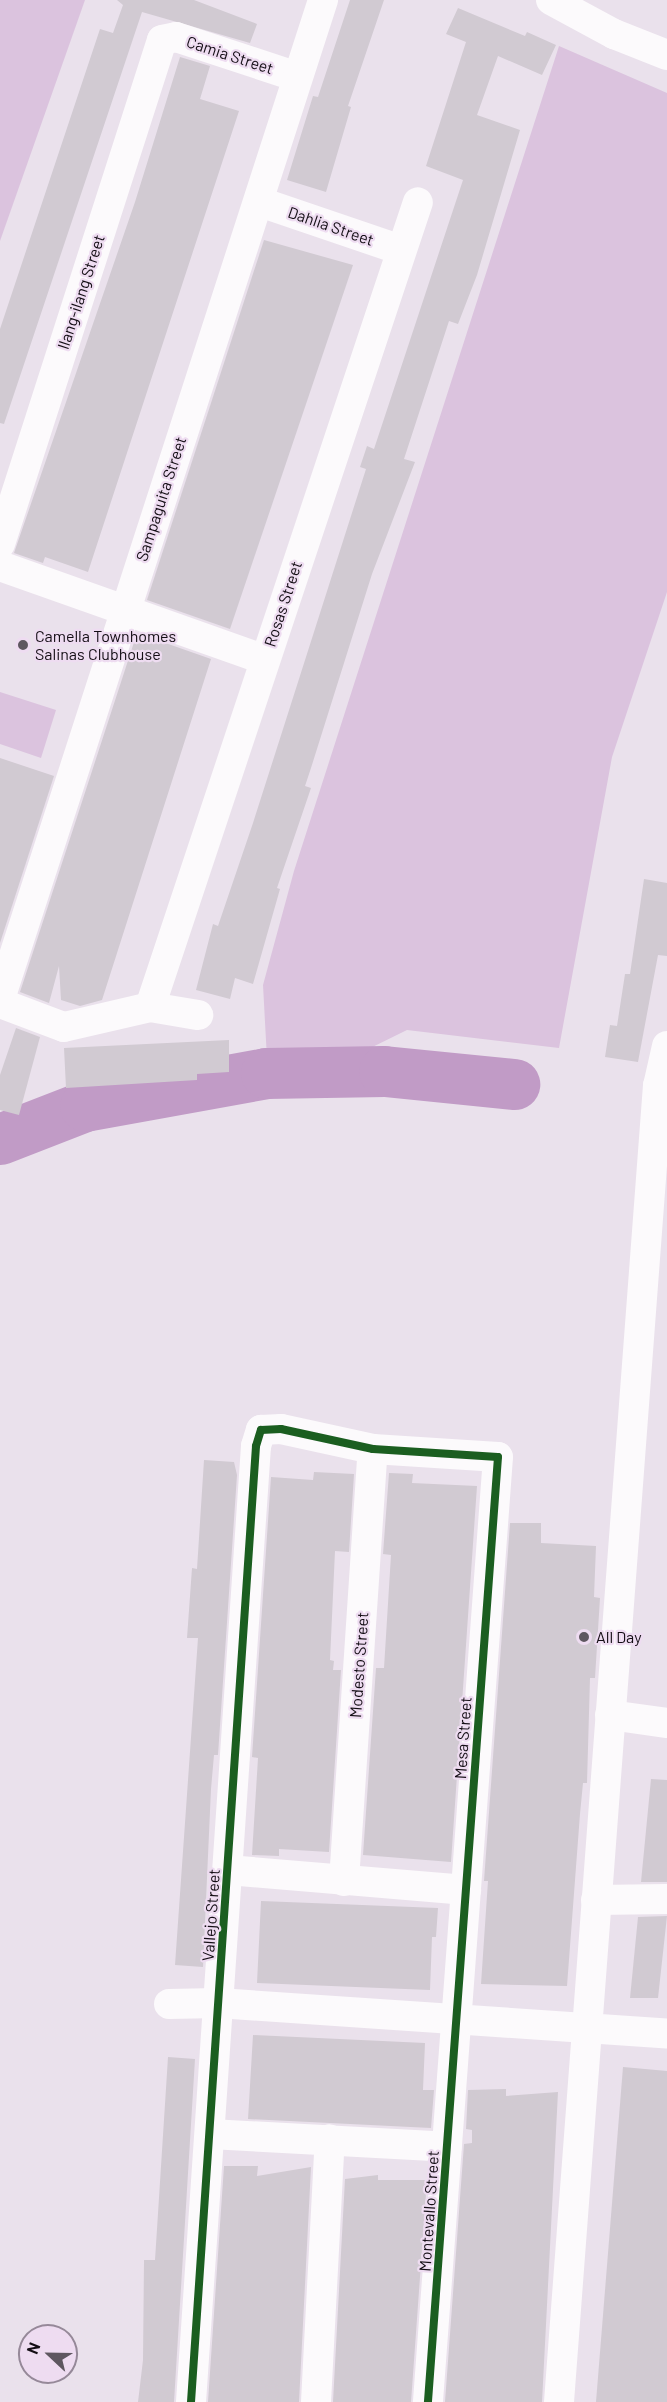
<!DOCTYPE html>
<html>
<head>
<meta charset="utf-8">
<style>
  body { margin:0 }
  #map { position:relative; width:667px; height:2402px; overflow:hidden; background:#eae1ec; font-family:Barlow,sans-serif }
  div>[style] { position:absolute }
  [style*='--x'] { left:calc(var(--x)*1px); top:calc(var(--y)*1px); width:calc(var(--w)*1px); rotate:calc(var(--a)*1deg) }
  .green>* { inset:0; background:#dbc3de }
  .river>* { height:51px; margin:-25.5px; padding:0 25.5px; transform-origin:25.5px; border-radius:25.5px; background:#c19bc6 }
  .building>* { inset:0; background:#d1cad2 }
  .minor>* { height:30px; margin:-15px; padding:0 15px; transform-origin:15px; border-radius:15px; background:#fcfafc }
  .cycleway>* { height:8px; margin:-4px; padding:0 4px; transform-origin:4px; border-radius:4px; background:#1b5e20 }
  .dots>* { width:16px; height:16px; translate:-50% -50%; box-sizing:border-box; border:3px solid #eedcf1; border-radius:50% }
  span { translate:-50% -50%; white-space:nowrap; text-align:center; line-height:1.15; -webkit-text-stroke:4.5px #eedcf1; paint-order:stroke }
  .street-label { font-size:16px; color:#130d14 }
  .poi-label { font-size:16px; color:#130d14 }
  .left { translate:0 -50%; text-align:left }
  .north { position:absolute; left:18px; top:2324px; width:60px; height:60px; box-sizing:border-box; background:#eedcf1; border:2px solid #968999; border-radius:50%; rotate:292deg; font-size:16px; font-weight:700; line-height:24px; text-align:center; color:#130d14 }
  .north::after { content:''; display:block; margin:auto; width:21px; height:27px; background:#5e5760; clip-path:polygon(50% 0,100% 100%,50% 72%,0 100%) }
</style>
</head>
<body>
<div id="map">
  <div class="green">
    <div style="clip-path:polygon(0 0,85px 0,0 241px)"></div>
    <div style="clip-path:polygon(559px 46px,667px 93px,667px 592px,612px 757px,559px 1048px,407px 1030px,344px 1061px,329px 1094px,229px 1089px,235px 1072px,267px 1059px,263px 985px,294px 871px)"></div>
    <div style="clip-path:polygon(0 692px,56px 710px,41px 758px,0 744px)"></div>
  </div>
  <div class="river">
    <div style="--x:0;--y:1139;--w:91;--a:-21.2"></div>
    <div style="--x:85;--y:1106;--w:184;--a:-10.3"></div>
    <div style="--x:266;--y:1073;--w:118;--a:-1"></div>
    <div style="--x:384;--y:1071;--w:131;--a:5.7"></div>
  </div>
  <div class="building">
    <div style="clip-path:polygon(117px 0,194px 0,257px 24px,250px 43px,142px 12px,4px 424px,0 423px,0 329px,100px 29px,113px 33px,123px 5px)"></div>
    <div style="clip-path:polygon(350px 0,384px 0,348px 106px,351px 107px,326px 192px,287px 180px,313px 96px,318px 97px)"></div>
    <div style="clip-path:polygon(458px 8px,525px 36px,527px 32px,556px 45px,542px 75px,498px 56px,477px 115px,520px 130px,477px 275px,458px 324px,449px 321px,404px 459px,415px 462px,372px 574px,311px 768px,305px 786px,311px 788px,277px 888px,280px 889px,253px 984px,235px 978px,230px 999px,196px 990px,213px 924px,218px 926px,253px 823px,366px 469px,360px 467px,367px 446px,374px 449px,463px 180px,426px 166px,466px 42px,446px 34px)"></div>
    <div style="clip-path:polygon(180px 57px,210px 66px,200px 99px,239px 111px,88px 572px,45px 557px,43px 563px,14px 553px,135px 202px)"></div>
    <div style="clip-path:polygon(264px 240px,353px 265px,230px 629px,147px 600px)"></div>
    <div style="clip-path:polygon(137px 633px,211px 659px,102px 1000px,80px 1006px,61px 1000px,59px 966px,49px 1003px,20px 992px)"></div>
    <div style="clip-path:polygon(0 758px,54px 776px,0 943px)"></div>
    <div style="clip-path:polygon(644px 879px,667px 883px,667px 956px,658px 955px,638px 1062px,605px 1057px,610px 1025px,617px 1026px,625px 974px,630px 974px)"></div>
    <div style="clip-path:polygon(16px 1028px,40px 1037px,19px 1115px,0 1110px,0 1075px)"></div>
    <div style="clip-path:polygon(229px 1040px,229px 1072px,197px 1074px,197px 1080px,66px 1088px,64px 1048px)"></div>
    <div style="clip-path:polygon(204px 1460px,234px 1462px,237px 1475px,218px 1755px,214px 1755px,211px 1789px,203px 1967px,175px 1965px,198px 1638px,187px 1638px,192px 1568px,197px 1569px)"></div>
    <div style="clip-path:polygon(314px 1472px,354px 1474px,349px 1552px,335px 1551px,330px 1660px,334px 1661px,333px 1670px,341px 1670px,329px 1852px,279px 1849px,279px 1856px,252px 1855px,258px 1758px,252px 1757px,271px 1477px,313px 1480px)"></div>
    <div style="clip-path:polygon(389px 1473px,413px 1474px,412px 1483px,477px 1486px,451px 1862px,363px 1855px,376px 1668px,384px 1668px,391px 1555px,383px 1554px)"></div>
    <div style="clip-path:polygon(510px 1523px,541px 1523px,541px 1543px,596px 1546px,594px 1597px,600px 1598px,595px 1678px,590px 1678px,587px 1783px,583px 1783px,580px 1814px,567px 1986px,481px 1984px,488px 1881px,484px 1881px)"></div>
    <div style="clip-path:polygon(651px 1779px,667px 1780px,667px 1882px,641px 1882px)"></div>
    <div style="clip-path:polygon(261px 1901px,438px 1908px,436px 1937px,432px 1937px,430px 1990px,257px 1983px)"></div>
    <div style="clip-path:polygon(667px 1916px,658px 1998px,630px 1998px,638px 1917px)"></div>
    <div style="clip-path:polygon(253px 2035px,425px 2043px,423px 2090px,434px 2090px,431px 2128px,248px 2119px)"></div>
    <div style="clip-path:polygon(168px 2057px,195px 2059px,174px 2402px,138px 2402px,143px 2360px,144px 2260px,155px 2260px)"></div>
    <div style="clip-path:polygon(623px 2067px,667px 2071px,667px 2402px,596px 2402px)"></div>
    <div style="clip-path:polygon(506px 2089px,506px 2096px,558px 2092px,542px 2402px,445px 2402px,464px 2144px,472px 2143px,472px 2130px,466px 2129px,468px 2090px)"></div>
    <div style="clip-path:polygon(224px 2166px,258px 2166px,257px 2176px,311px 2167px,299px 2402px,208px 2402px)"></div>
    <div style="clip-path:polygon(378px 2175px,378px 2180px,427px 2180px,411px 2402px,333px 2402px,345px 2179px)"></div>
  </div>
  <div class="minor">
    <div style="--x:551;--y:0;--w:72;--a:28.4"></div>
    <div style="--x:614;--y:34;--w:57;--a:21.6"></div>
    <div style="--x:260;--y:202;--w:149;--a:18.8"></div>
    <div style="--x:0;--y:544;--w:529;--a:-72.18"></div>
    <div style="--x:162;--y:40;--w:14;--a:-12"></div>
    <div style="--x:176;--y:37;--w:128;--a:18.2"></div>
    <div style="--x:0;--y:566;--w:281;--a:19.5"></div>
    <div style="--x:0;--y:999;--w:1050;--a:-72.08"></div>
    <div style="--x:0;--y:1003;--w:68;--a:20.6"></div>
    <div style="--x:64;--y:1027;--w:88;--a:-13.1"></div>
    <div style="--x:150;--y:1007;--w:49;--a:9.5"></div>
    <div style="--x:150;--y:1007;--w:848;--a:-71.59"></div>
    <div style="--x:610;--y:1715;--w:58;--a:8"></div>
    <div style="--x:228;--y:1870;--w:239;--a:4.8"></div>
    <div style="--x:344;--y:1881;--w:433;--a:-86.2"></div>
    <div style="--x:596;--y:1900;--w:71;--a:-0.8"></div>
    <div style="--x:169;--y:2004;--w:49;--a:-1.2"></div>
    <div style="--x:218;--y:2003;--w:450;--a:3.9"></div>
    <div style="--x:210;--y:2134;--w:237;--a:3.1"></div>
    <div style="--x:191;--y:2402;--w:958;--a:-86.11"></div>
    <div style="--x:256;--y:1446;--w:17;--a:-73"></div>
    <div style="--x:261;--y:1430;--w:20;--a:-3"></div>
    <div style="--x:281;--y:1429;--w:94;--a:12.3"></div>
    <div style="--x:373;--y:1449;--w:125;--a:3.7"></div>
    <div style="--x:498;--y:1457;--w:948;--a:94.24"></div>
    <div style="--x:316;--y:2402;--w:263;--a:-87"></div>
    <div style="--x:559;--y:2402;--w:1320;--a:-85.7"></div>
    <div style="--x:658;--y:1086;--w:41;--a:-77.3"></div>
  </div>
  <div class="cycleway">
    <div style="--x:191;--y:2402;--w:958;--a:-86.11"></div>
    <div style="--x:256;--y:1446;--w:17;--a:-73"></div>
    <div style="--x:261;--y:1430;--w:20;--a:-3"></div>
    <div style="--x:281;--y:1429;--w:94;--a:12.3"></div>
    <div style="--x:373;--y:1449;--w:125;--a:3.7"></div>
    <div style="--x:498;--y:1457;--w:948;--a:94.24"></div>
  </div>
  <div class="dots">
    <div style="left:23px;top:645px;background:#5e5760"></div>
    <div style="left:584px;top:1637px;background:#5e5760"></div>
  </div>
  <div class="street-label">
    <span style="left:230px;top:55px;rotate:18deg">Camia Street</span>
    <span style="left:331px;top:226px;rotate:19deg">Dahlia Street</span>
    <span style="left:81px;top:292px;rotate:-72deg">Ilang-ilang Street</span>
    <span style="left:161px;top:499px;rotate:-72deg">Sampaguita Street</span>
    <span style="left:283px;top:604px;rotate:-72deg">Rosas Street</span>
    <span style="left:359px;top:1665px;rotate:-86deg">Modesto Street</span>
    <span style="left:463px;top:1738px;rotate:-86deg">Mesa Street</span>
    <span style="left:211px;top:1915px;rotate:-86deg">Vallejo Street</span>
    <span style="left:429px;top:2211px;rotate:-86deg">Montevallo Street</span>
  </div>
  <div class="poi-label">
    <span class="left" style="left:35px;top:645px">Camella Townhomes<br>Salinas Clubhouse</span>
    <span class="left" style="left:596px;top:1637px">All Day</span>
  </div>
  <div class="north">N</div>
</div>
</body>
</html>
